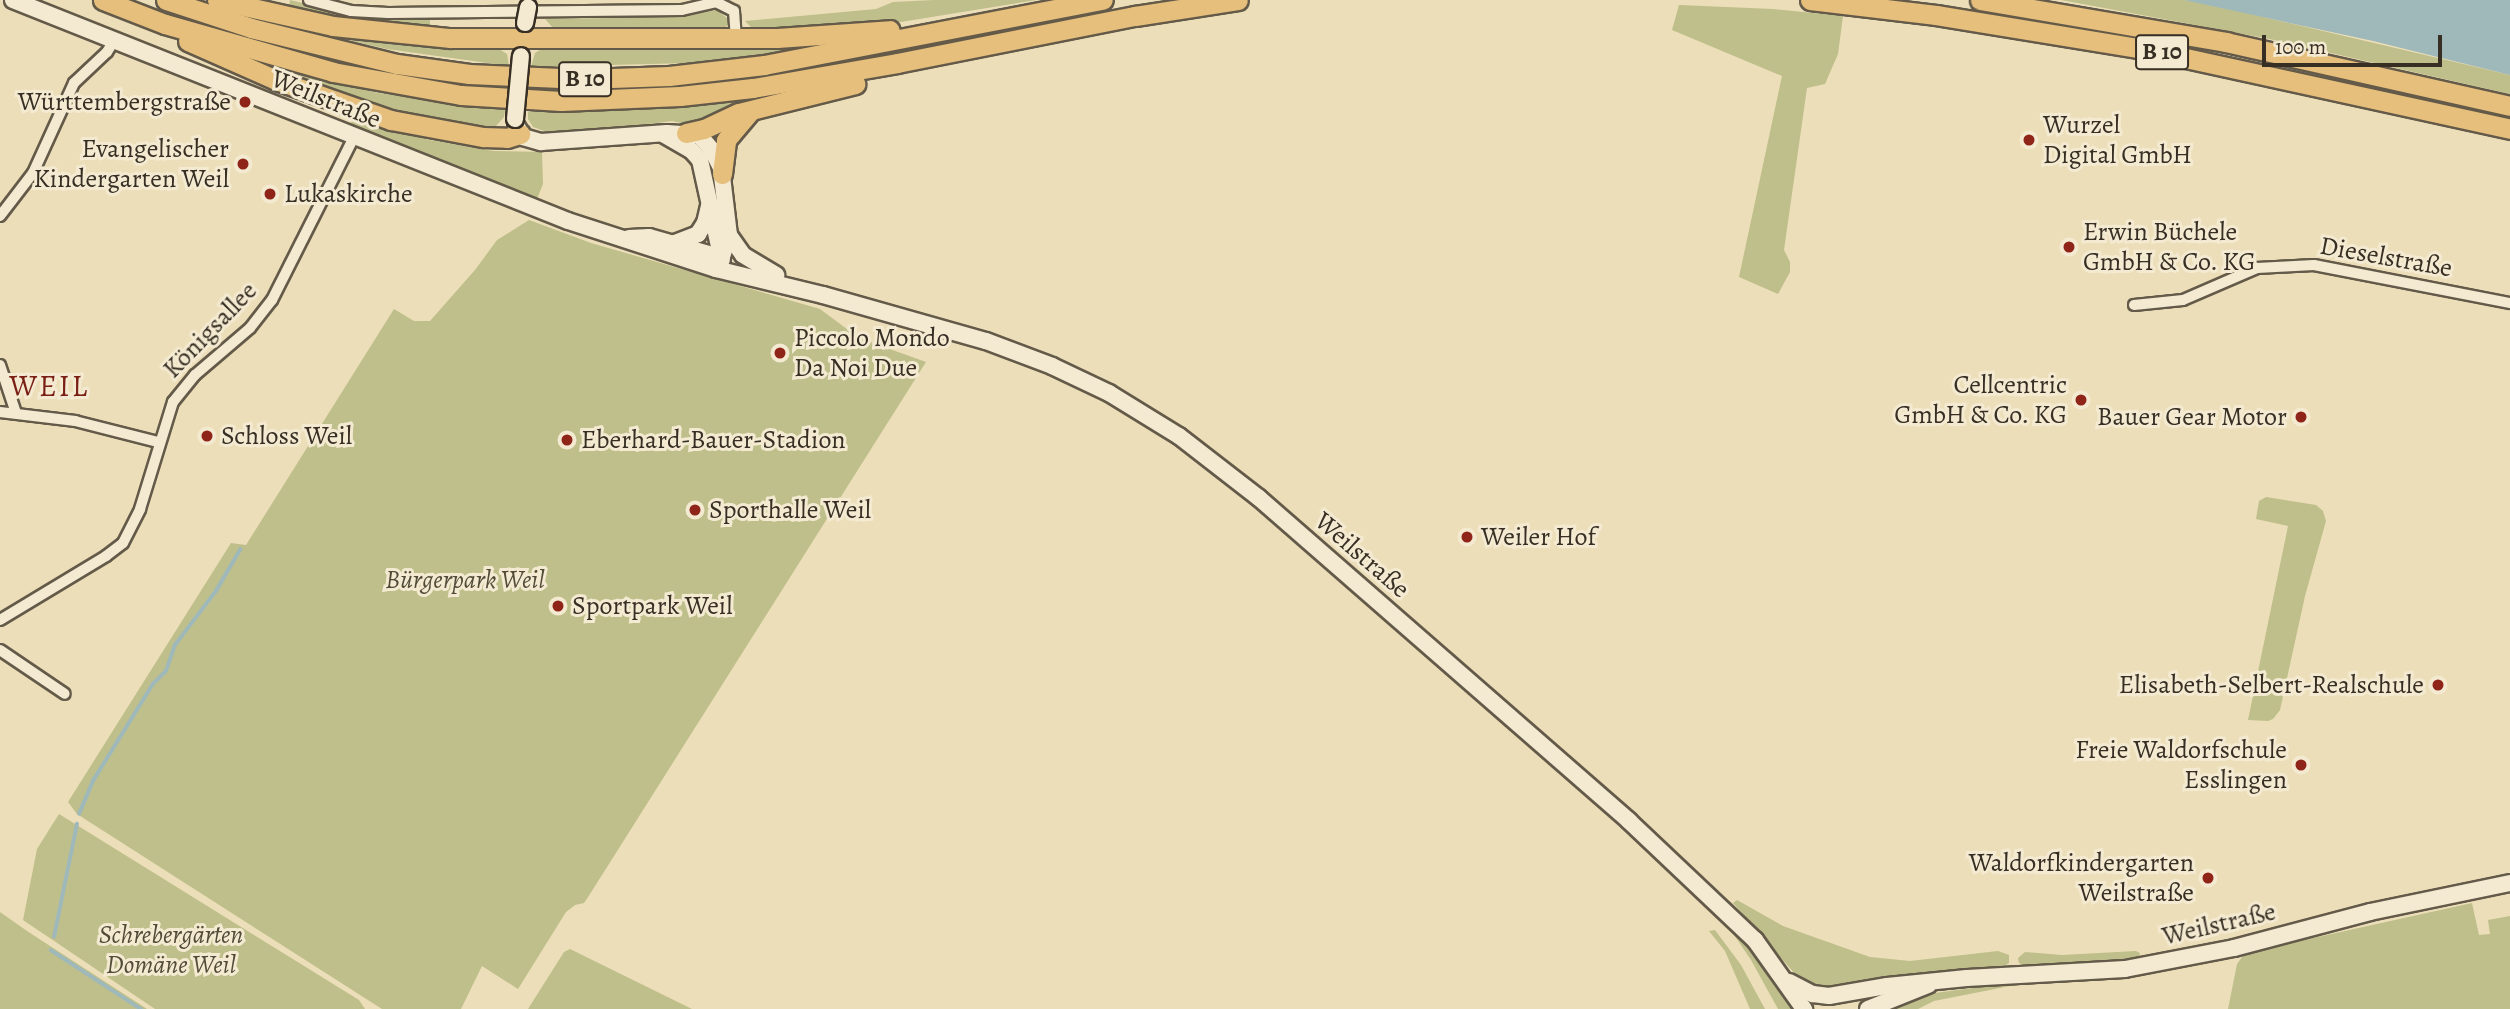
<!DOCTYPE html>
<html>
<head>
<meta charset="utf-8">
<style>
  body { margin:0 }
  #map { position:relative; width:2510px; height:1009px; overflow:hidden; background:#ecdeb8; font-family:Alegreya,serif }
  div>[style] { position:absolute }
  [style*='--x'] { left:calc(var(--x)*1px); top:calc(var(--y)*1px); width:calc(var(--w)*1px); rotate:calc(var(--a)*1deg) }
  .green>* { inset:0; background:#bebf8a }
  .water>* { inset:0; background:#9fb9bb }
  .stream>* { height:3.5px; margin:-1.75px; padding:0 1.75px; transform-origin:1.75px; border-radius:1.75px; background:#9fb9bb }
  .roads { filter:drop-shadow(2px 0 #645a49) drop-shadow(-2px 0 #645a49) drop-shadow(0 2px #645a49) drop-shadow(0 -2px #645a49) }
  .street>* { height:10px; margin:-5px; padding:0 5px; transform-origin:5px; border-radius:5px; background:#f3ead1 }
  .secondary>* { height:16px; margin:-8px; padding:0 8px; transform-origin:8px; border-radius:8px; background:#f3ead1 }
  .highway>* { height:19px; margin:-9.5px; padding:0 9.5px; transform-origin:9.5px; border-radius:9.5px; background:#e6bf7c }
  .bridges { filter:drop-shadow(2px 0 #372e24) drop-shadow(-2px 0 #372e24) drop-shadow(0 2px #372e24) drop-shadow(0 -2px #372e24) }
  .secondary-bridge>* { height:16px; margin:-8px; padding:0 8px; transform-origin:8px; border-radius:8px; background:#f3ead1 }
  .dots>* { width:19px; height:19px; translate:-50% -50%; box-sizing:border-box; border:4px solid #f3ead1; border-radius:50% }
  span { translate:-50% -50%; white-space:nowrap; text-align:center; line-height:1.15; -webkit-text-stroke:6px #f3ead1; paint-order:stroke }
  .shield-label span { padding:2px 5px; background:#f3ead1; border:2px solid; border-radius:5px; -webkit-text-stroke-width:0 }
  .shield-label { font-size:24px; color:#372e24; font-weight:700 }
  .street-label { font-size:26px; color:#372e24 }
  .poi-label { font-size:26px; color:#372e24 }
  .right { translate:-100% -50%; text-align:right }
  .left { translate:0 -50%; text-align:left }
  .park-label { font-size:26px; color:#524b38; font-style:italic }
  .quarter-label { font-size:30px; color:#7a1f14; letter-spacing:2px }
  .scale { position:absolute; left:2262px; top:35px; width:180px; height:32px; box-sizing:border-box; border:4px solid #372e24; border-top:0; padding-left:9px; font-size:21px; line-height:24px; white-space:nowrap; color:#372e24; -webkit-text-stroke:5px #f3ead1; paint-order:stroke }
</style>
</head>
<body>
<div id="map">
  <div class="green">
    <div style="clip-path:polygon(290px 0,357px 16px,430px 18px,430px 27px,330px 15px,289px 7px)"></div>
    <div style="clip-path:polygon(934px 0,1036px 0,870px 27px,756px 32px,745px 21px,876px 9px,893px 2px)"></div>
    <div style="clip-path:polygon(2061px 0,2184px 0,2208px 4px,2510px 75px,2510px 94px,2265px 38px)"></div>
    <div style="clip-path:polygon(1679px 5px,1773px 9px,1843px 16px,1838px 54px,1825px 84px,1807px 88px,1784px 250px,1790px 262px,1790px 272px,1778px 294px,1739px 277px,1782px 76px,1672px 30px)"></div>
    <div style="clip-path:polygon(221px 9px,496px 47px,507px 54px,509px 66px,387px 49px,298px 28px,296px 31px)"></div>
    <div style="clip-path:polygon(717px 10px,728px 19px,728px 25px,720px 32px,554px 29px,545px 19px,678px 17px)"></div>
    <div style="clip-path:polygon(828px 43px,796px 50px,689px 63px,531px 67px,535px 53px,545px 47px)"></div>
    <div style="clip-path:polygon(241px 56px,318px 79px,378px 93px,505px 110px,504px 117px,495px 127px,482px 128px,360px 104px)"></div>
    <div style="clip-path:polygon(780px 93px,695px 126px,672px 121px,611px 129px,547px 132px,533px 127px,528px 119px,528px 112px,662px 109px,734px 102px)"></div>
    <div style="clip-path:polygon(353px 118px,429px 140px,494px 151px,542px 152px,543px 184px,537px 199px,349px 128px)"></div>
    <div style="clip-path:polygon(529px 220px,591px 243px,820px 309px,859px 338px,926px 362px,590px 894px,584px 903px,575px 905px,566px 912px,518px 989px,482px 966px,461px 1009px,382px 1009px,77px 814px,68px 802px,231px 543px,246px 545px,394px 309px,414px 321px,430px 321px,475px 270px,497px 240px)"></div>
    <div style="clip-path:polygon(2266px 497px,2316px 505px,2323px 511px,2326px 521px,2305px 596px,2280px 710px,2273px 719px,2268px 721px,2248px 720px,2288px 526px,2256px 519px,2259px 501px)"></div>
    <div style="clip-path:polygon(59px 814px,359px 1000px,365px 1009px,155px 1009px,23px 920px,37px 849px)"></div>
    <div style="clip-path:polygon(1737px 900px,1783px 926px,1870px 957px,1910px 961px,1998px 951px,2009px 955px,2009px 963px,2001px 968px,1927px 974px,1822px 991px,1804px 983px,1796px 975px,1733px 903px)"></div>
    <div style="clip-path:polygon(2472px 903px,2479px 935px,2490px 934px,2488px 920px,2510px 916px,2510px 1009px,2228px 1009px,2237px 964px,2245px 953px)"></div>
    <div style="clip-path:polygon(0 912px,27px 931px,147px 1009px,0 1009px)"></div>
    <div style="clip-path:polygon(1724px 920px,1751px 952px,1791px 1009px,1778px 1009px,1751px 960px)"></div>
    <div style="clip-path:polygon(1715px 930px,1741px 965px,1765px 1009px,1750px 1009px,1725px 951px,1709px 931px)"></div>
    <div style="clip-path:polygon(570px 949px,572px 950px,692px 1009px,528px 1009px,564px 952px)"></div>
    <div style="clip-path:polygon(2136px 951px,2140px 953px,2139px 958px,2121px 962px,2026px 967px,2019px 963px,2018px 958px,2025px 952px,2062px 955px)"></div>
    <div style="clip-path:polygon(2010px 983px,2010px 986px,1934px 1001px,1918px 1009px,1884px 1009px,1935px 993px)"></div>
  </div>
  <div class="water">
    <div style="clip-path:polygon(2184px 0,2510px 0,2510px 75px,2373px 41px)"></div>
  </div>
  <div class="stream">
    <div style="--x:79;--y:814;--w:36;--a:-67"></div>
    <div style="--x:93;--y:781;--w:114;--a:-58.3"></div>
    <div style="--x:153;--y:684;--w:18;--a:-45"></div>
    <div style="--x:166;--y:671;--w:28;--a:-71"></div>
    <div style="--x:175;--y:645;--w:68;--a:-52.8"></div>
    <div style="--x:216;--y:591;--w:48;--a:-59.7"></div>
    <div style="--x:54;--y:937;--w:115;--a:-78.5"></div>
    <div style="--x:51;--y:950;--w:108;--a:33.2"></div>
  </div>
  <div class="roads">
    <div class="street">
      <div style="--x:309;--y:0;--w:43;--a:14.7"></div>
      <div style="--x:351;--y:11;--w:37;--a:3"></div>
      <div style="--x:388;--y:13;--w:294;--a:-0.6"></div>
      <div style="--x:682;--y:10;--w:35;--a:-13"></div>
      <div style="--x:716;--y:2;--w:20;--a:27"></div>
      <div style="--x:734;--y:11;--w:27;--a:86"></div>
      <div style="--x:0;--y:216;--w:54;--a:-52.5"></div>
      <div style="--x:33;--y:173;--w:99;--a:-65.5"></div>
      <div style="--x:74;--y:83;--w:45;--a:-43.2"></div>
      <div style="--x:107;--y:52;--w:13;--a:-58"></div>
      <div style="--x:2134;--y:305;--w:49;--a:-5.8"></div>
      <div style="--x:2183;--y:300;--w:81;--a:-23.4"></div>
      <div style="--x:2257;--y:268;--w:57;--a:-3"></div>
      <div style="--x:2314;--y:265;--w:200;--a:11"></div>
      <div style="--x:0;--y:365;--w:51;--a:71.6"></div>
      <div style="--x:0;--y:412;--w:76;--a:6.8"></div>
      <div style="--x:75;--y:421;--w:86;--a:14.2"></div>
      <div style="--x:0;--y:620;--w:124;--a:-31.1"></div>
      <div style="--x:106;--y:556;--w:21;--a:-37"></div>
      <div style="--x:123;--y:543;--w:38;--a:-63"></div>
      <div style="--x:140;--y:509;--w:112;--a:-72.9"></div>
      <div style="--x:173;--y:402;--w:35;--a:-51"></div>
      <div style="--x:195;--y:375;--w:72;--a:-40.5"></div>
      <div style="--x:250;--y:328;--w:36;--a:-52"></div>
      <div style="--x:272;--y:300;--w:182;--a:-63.3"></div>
      <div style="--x:0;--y:650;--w:78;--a:34.1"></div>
    </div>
    <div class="secondary">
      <div style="--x:13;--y:0;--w:597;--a:21.71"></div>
      <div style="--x:568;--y:221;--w:156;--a:18"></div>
      <div style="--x:716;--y:269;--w:110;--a:13.7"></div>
      <div style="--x:823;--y:295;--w:169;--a:15.8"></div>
      <div style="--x:986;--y:341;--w:71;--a:20.7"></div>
      <div style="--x:1052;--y:366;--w:63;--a:25.3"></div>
      <div style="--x:1109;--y:393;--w:82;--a:31.6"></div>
      <div style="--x:1179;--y:436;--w:101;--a:37.8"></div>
      <div style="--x:1259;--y:498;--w:491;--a:41.1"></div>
      <div style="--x:1629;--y:821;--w:173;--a:43.4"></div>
      <div style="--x:1755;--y:940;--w:85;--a:54.6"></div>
      <div style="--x:516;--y:125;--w:14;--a:60"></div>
      <div style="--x:523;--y:137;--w:19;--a:16"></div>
      <div style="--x:541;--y:142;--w:126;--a:-4.1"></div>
      <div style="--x:667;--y:133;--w:32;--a:4"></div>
      <div style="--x:699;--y:135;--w:20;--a:49"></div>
      <div style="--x:712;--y:150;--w:20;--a:63"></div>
      <div style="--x:721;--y:168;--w:67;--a:83.2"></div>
      <div style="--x:729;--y:235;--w:22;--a:108"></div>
      <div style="--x:722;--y:256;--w:26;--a:167"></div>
      <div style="--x:663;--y:134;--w:32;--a:30"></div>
      <div style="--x:691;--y:150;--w:13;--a:48"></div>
      <div style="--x:700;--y:160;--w:102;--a:77.6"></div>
      <div style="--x:729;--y:235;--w:24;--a:55"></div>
      <div style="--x:743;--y:255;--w:39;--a:31"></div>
      <div style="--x:629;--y:238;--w:20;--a:-3"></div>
      <div style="--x:649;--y:237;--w:73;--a:15.9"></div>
      <div style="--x:675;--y:243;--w:25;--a:-21"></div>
      <div style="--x:698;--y:234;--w:13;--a:-58"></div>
      <div style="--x:705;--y:223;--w:17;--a:-77"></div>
      <div style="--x:1789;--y:982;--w:27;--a:27"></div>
      <div style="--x:1813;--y:994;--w:16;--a:7"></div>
      <div style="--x:1829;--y:996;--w:59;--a:-9.8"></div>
      <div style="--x:1887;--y:986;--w:80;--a:-5.7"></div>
      <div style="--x:1967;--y:978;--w:158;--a:-3.3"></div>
      <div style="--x:2125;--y:969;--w:111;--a:-10.9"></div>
      <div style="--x:2234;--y:948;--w:141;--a:-14.8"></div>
      <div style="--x:2370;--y:912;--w:143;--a:-11.7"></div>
      <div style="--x:1868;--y:1009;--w:65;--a:-21.8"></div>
    </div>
    <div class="highway">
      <div style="--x:103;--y:0;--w:66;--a:21.2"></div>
      <div style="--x:165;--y:24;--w:175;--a:15.9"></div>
      <div style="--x:333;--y:72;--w:130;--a:10.2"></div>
      <div style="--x:461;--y:95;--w:100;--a:3.4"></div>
      <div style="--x:561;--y:101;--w:119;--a:-2.4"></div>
      <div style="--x:680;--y:96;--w:73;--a:-6.3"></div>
      <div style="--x:753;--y:88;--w:146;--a:-9.8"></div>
      <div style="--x:897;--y:63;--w:243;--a:-11.2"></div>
      <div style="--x:1135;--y:16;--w:104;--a:-8.8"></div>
      <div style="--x:166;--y:0;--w:89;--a:18.2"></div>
      <div style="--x:251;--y:28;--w:150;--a:13.9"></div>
      <div style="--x:397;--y:64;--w:73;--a:7.9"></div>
      <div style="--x:469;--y:74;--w:114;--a:2.5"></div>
      <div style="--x:583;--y:79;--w:86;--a:-2"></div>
      <div style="--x:669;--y:76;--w:96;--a:-6.6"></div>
      <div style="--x:764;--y:65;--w:345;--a:-10.9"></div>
      <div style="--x:217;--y:0;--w:119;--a:12.6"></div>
      <div style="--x:333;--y:26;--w:118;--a:5.9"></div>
      <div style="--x:450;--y:38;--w:327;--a:0"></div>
      <div style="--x:777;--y:38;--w:113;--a:-4"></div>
      <div style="--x:1810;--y:0;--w:127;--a:6.8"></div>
      <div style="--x:1936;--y:15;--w:216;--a:9.3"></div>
      <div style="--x:2149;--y:50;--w:370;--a:12.3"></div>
      <div style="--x:1980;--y:0;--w:250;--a:9.7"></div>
      <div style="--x:2226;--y:42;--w:291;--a:12.7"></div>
      <div style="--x:188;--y:41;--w:96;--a:23.9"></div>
      <div style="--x:276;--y:80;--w:122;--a:19.2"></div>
      <div style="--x:391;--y:120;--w:94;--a:10.5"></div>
      <div style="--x:483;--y:137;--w:24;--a:2"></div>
      <div style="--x:507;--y:138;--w:14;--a:-17"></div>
      <div style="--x:686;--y:133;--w:18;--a:-13"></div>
      <div style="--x:704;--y:129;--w:38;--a:-25"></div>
      <div style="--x:739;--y:113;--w:120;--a:-14"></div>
      <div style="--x:722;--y:174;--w:34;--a:-83"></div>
      <div style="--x:726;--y:140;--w:38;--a:-50"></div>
    </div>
  </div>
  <div class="bridges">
    <div class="secondary-bridge">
      <div style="--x:525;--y:23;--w:16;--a:-79"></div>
      <div style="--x:515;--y:119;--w:63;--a:-84.6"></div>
    </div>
  </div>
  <div class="dots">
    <div style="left:245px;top:102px;background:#8f2418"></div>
    <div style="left:2029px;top:140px;background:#8f2418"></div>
    <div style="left:243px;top:164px;background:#8f2418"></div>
    <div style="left:270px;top:194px;background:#8f2418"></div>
    <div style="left:2069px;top:247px;background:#8f2418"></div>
    <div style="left:780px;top:353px;background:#8f2418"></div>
    <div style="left:2081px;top:400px;background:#8f2418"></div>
    <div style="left:2301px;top:417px;background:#8f2418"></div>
    <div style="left:207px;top:436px;background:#8f2418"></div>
    <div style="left:567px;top:440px;background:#8f2418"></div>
    <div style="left:695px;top:510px;background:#8f2418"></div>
    <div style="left:1467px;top:537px;background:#8f2418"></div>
    <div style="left:558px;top:606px;background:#8f2418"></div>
    <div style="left:2438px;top:685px;background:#8f2418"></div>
    <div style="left:2301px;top:765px;background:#8f2418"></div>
    <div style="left:2208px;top:878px;background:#8f2418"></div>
  </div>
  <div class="shield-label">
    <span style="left:2162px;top:52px">B 10</span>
    <span style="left:585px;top:79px">B 10</span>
  </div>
  <div class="street-label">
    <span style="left:326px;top:99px;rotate:22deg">Weilstraße</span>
    <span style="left:2386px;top:257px;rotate:10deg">Dieselstraße</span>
    <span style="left:210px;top:330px;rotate:-46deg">Königsallee</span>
    <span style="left:1362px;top:555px;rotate:41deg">Weilstraße</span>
    <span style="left:2219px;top:924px;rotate:-13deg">Weilstraße</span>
  </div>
  <div class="poi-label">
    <span class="right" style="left:231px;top:102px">Württembergstraße</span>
    <span class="left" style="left:2043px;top:140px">Wurzel<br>Digital GmbH</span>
    <span class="right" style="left:229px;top:164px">Evangelischer<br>Kindergarten Weil</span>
    <span class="left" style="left:284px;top:194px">Lukaskirche</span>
    <span class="left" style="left:2083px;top:247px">Erwin Büchele<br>GmbH &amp; Co. KG</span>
    <span class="left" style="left:794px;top:353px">Piccolo Mondo<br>Da Noi Due</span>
    <span class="right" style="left:2067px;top:400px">Cellcentric<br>GmbH &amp; Co. KG</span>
    <span class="right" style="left:2287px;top:417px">Bauer Gear Motor</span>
    <span class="left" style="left:221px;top:436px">Schloss Weil</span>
    <span class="left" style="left:581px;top:440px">Eberhard-Bauer-Stadion</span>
    <span class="left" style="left:709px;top:510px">Sporthalle Weil</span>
    <span class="left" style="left:1481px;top:537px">Weiler Hof</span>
    <span class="left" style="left:572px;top:606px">Sportpark Weil</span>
    <span class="right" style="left:2424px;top:685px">Elisabeth-Selbert-Realschule</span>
    <span class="right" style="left:2287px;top:765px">Freie Waldorfschule<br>Esslingen</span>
    <span class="right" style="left:2194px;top:878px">Waldorfkindergarten<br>Weilstraße</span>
  </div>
  <div class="park-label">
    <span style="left:465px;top:580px">Bürgerpark Weil</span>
    <span style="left:171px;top:950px">Schrebergärten<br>Domäne Weil</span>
  </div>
  <div class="quarter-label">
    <span style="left:49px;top:386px">WEIL</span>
  </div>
  <div class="scale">100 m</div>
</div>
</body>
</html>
